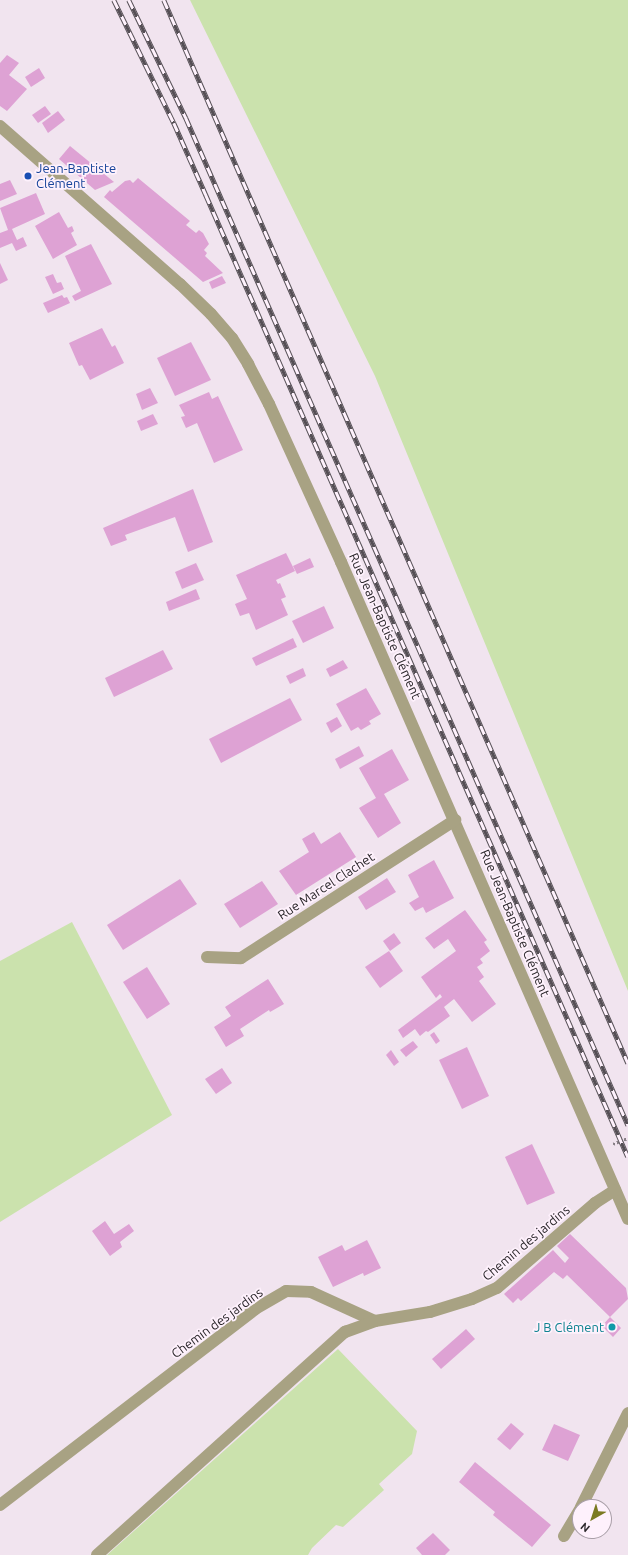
<!DOCTYPE html>
<html>
<head>
<meta charset="utf-8">
<style>
  body { margin:0 }
  #map { position:relative; width:628px; height:1555px; overflow:hidden; background:#f1e4ef; font-family:Ubuntu,sans-serif }
  div>[style] { position:absolute }
  [style*='--x'] { left:calc(var(--x)*1px); top:calc(var(--y)*1px); width:calc(var(--w)*1px); rotate:calc(var(--a)*1deg) }
  .green>* { inset:0; background:#cbe2ad }
  .building>* { inset:0; background:#dea2d4 }
  .path>* { height:2.5px; margin-top:-1.25px; transform-origin:0; background:repeating-linear-gradient(90deg,#867e85 0 2px,transparent 0 4px) }
  .minor>* { height:12px; margin:-6px; padding:0 6px; transform-origin:6px; border-radius:6px; background:#a8a283 }
  .rail>* { height:4.5px; margin-top:-2.25px; transform-origin:0; background:repeating-linear-gradient(90deg,#fef1fc 0 9px,#554f55 0 18px); box-sizing:border-box; border-block:1px solid #554f55 }
  .dots>* { width:11px; height:11px; translate:-50% -50%; box-sizing:border-box; border:2px solid #fef1fc; border-radius:50% }
  span { translate:-50% -50%; white-space:nowrap; text-align:center; line-height:1.15; -webkit-text-stroke:3.5px #fef1fc; paint-order:stroke }
  .transit-label { font-size:13px; color:#164399 }
  .left { translate:0 -50%; text-align:left }
  .street-label { font-size:13px; color:#292529 }
  .culture-label { font-size:13px; color:#0d838f }
  .right { translate:-100% -50%; text-align:right }
  .north { position:absolute; left:572px; top:1499px; width:40px; height:40px; box-sizing:border-box; background:#fef1fc; border:1px solid #a99fa8; border-radius:50%; rotate:219deg; font-size:11px; font-weight:700; line-height:16px; text-align:center; color:#292529 }
  .north::after { content:''; display:block; margin:auto; width:14px; height:18px; background:#7b7a22; clip-path:polygon(50% 0,100% 100%,50% 72%,0 100%) }
</style>
</head>
<body>
<div id="map">
  <div class="green">
    <div style="clip-path:polygon(190px 0,628px 0,628px 991px,375px 376px)"></div>
    <div style="clip-path:polygon(72px 922px,172px 1115px,0 1222px,0 961px)"></div>
    <div style="clip-path:polygon(338px 1349px,417px 1431px,412px 1454px,379px 1484px,384px 1490px,343px 1527px,336px 1525px,312px 1548px,308px 1555px,107px 1555px)"></div>
  </div>
  <div class="building">
    <div style="clip-path:polygon(7px 55px,19px 63px,9px 75px,27px 89px,7px 111px,0 106px,0 63px)"></div>
    <div style="clip-path:polygon(39px 68px,45px 78px,31px 87px,25px 77px)"></div>
    <div style="clip-path:polygon(45px 106px,51px 114px,38px 123px,32px 115px)"></div>
    <div style="clip-path:polygon(58px 111px,65px 120px,48px 133px,42px 123px)"></div>
    <div style="clip-path:polygon(70px 146px,114px 182px,95px 190px,59px 159px)"></div>
    <div style="clip-path:polygon(138px 178px,190px 221px,186px 225px,196px 233px,199px 230px,203px 233px,209px 244px,204px 250px,207px 253px,205px 256px,223px 273px,203px 282px,104px 197px,110px 190px,112px 192px,125px 181px,130px 180px,133px 183px)"></div>
    <div style="clip-path:polygon(10px 180px,17px 194px,0 201px,0 184px)"></div>
    <div style="clip-path:polygon(36px 193px,45px 214px,12px 229px,17px 240px,23px 237px,27px 246px,16px 251px,12px 243px,0 248px,0 233px,8px 230px,0 208px)"></div>
    <div style="clip-path:polygon(59px 212px,68px 228px,72px 226px,74px 231px,71px 233px,77px 245px,53px 259px,35px 226px)"></div>
    <div style="clip-path:polygon(91px 244px,112px 284px,75px 301px,72px 296px,81px 291px,65px 256px)"></div>
    <div style="clip-path:polygon(0 263px,8px 280px,0 284px)"></div>
    <div style="clip-path:polygon(53px 274px,57px 283px,61px 282px,64px 289px,53px 294px,45px 277px)"></div>
    <div style="clip-path:polygon(222px 276px,226px 283px,212px 289px,209px 282px)"></div>
    <div style="clip-path:polygon(62px 295px,64px 298px,67px 297px,70px 303px,48px 313px,43px 303px)"></div>
    <div style="clip-path:polygon(102px 328px,112px 347px,115px 345px,124px 363px,90px 380px,82px 365px,79px 366px,69px 343px)"></div>
    <div style="clip-path:polygon(191px 342px,211px 380px,175px 396px,157px 358px)"></div>
    <div style="clip-path:polygon(150px 388px,158px 403px,142px 410px,136px 394px)"></div>
    <div style="clip-path:polygon(209px 392px,212px 399px,218px 396px,243px 450px,214px 463px,197px 423px,186px 428px,181px 417px,185px 416px,179px 405px)"></div>
    <div style="clip-path:polygon(153px 414px,158px 424px,141px 431px,137px 421px)"></div>
    <div style="clip-path:polygon(193px 489px,213px 542px,188px 552px,175px 517px,125px 535px,127px 540px,111px 546px,103px 528px)"></div>
    <div style="clip-path:polygon(286px 553px,295px 571px,276px 580px,278px 584px,280px 583px,286px 597px,281px 599px,288px 615px,256px 630px,249px 613px,240px 616px,235px 604px,247px 599px,236px 575px)"></div>
    <div style="clip-path:polygon(310px 558px,314px 567px,297px 574px,293px 566px)"></div>
    <div style="clip-path:polygon(196px 563px,204px 580px,182px 589px,175px 572px)"></div>
    <div style="clip-path:polygon(196px 589px,200px 599px,169px 611px,166px 602px)"></div>
    <div style="clip-path:polygon(324px 606px,334px 628px,303px 643px,292px 621px)"></div>
    <div style="clip-path:polygon(293px 638px,297px 647px,256px 666px,252px 658px)"></div>
    <div style="clip-path:polygon(163px 650px,173px 669px,114px 697px,105px 678px)"></div>
    <div style="clip-path:polygon(343px 660px,348px 668px,330px 677px,326px 669px)"></div>
    <div style="clip-path:polygon(303px 668px,306px 676px,290px 684px,286px 676px)"></div>
    <div style="clip-path:polygon(366px 688px,381px 714px,369px 721px,371px 724px,361px 730px,358px 727px,351px 731px,336px 704px)"></div>
    <div style="clip-path:polygon(290px 698px,302px 720px,221px 763px,209px 739px)"></div>
    <div style="clip-path:polygon(337px 717px,342px 726px,331px 733px,326px 723px)"></div>
    <div style="clip-path:polygon(359px 746px,364px 756px,340px 769px,335px 759px)"></div>
    <div style="clip-path:polygon(392px 749px,409px 780px,384px 794px,401px 823px,378px 838px,359px 808px,376px 798px,359px 768px)"></div>
    <div style="clip-path:polygon(314px 832px,321px 844px,340px 832px,356px 857px,296px 895px,279px 871px,309px 852px,302px 839px)"></div>
    <div style="clip-path:polygon(434px 860px,454px 898px,426px 913px,423px 907px,415px 911px,409px 903px,419px 897px,408px 875px)"></div>
    <div style="clip-path:polygon(387px 878px,396px 892px,366px 910px,358px 897px)"></div>
    <div style="clip-path:polygon(180px 879px,197px 904px,123px 950px,107px 925px)"></div>
    <div style="clip-path:polygon(262px 881px,278px 904px,240px 928px,224px 904px)"></div>
    <div style="clip-path:polygon(465px 910px,487px 940px,484px 942px,490px 951px,480px 959px,483px 963px,477px 967px,484px 977px,479px 981px,496px 1004px,472px 1022px,454px 999px,444px 1007px,450px 1016px,428px 1032px,426px 1031px,420px 1036px,415px 1029px,403px 1038px,398px 1030px,442px 997px,440px 994px,436px 998px,421px 977px,456px 951px,448px 939px,434px 949px,425px 938px)"></div>
    <div style="clip-path:polygon(394px 933px,401px 943px,390px 951px,383px 941px)"></div>
    <div style="clip-path:polygon(389px 951px,403px 971px,380px 988px,365px 967px)"></div>
    <div style="clip-path:polygon(147px 967px,170px 1004px,147px 1019px,123px 982px)"></div>
    <div style="clip-path:polygon(268px 979px,284px 1004px,270px 1012px,269px 1010px,240px 1029px,244px 1036px,226px 1047px,214px 1027px,231px 1016px,225px 1007px)"></div>
    <div style="clip-path:polygon(434px 1032px,440px 1041px,436px 1044px,430px 1035px)"></div>
    <div style="clip-path:polygon(413px 1041px,418px 1047px,406px 1057px,400px 1050px)"></div>
    <div style="clip-path:polygon(467px 1047px,489px 1096px,462px 1109px,439px 1060px)"></div>
    <div style="clip-path:polygon(391px 1050px,399px 1062px,394px 1066px,386px 1055px)"></div>
    <div style="clip-path:polygon(222px 1068px,232px 1083px,216px 1094px,205px 1079px)"></div>
    <div style="clip-path:polygon(532px 1144px,555px 1193px,527px 1205px,505px 1157px)"></div>
    <div style="clip-path:polygon(105px 1221px,114px 1234px,129px 1224px,134px 1231px,120px 1242px,122px 1247px,110px 1256px,92px 1231px)"></div>
    <div style="clip-path:polygon(570px 1234px,626px 1288px,628px 1299px,610px 1317px,567px 1275px,563px 1279px,554px 1272px,521px 1301px,518px 1298px,513px 1303px,504px 1294px,553px 1250px,565px 1263px,569px 1258px,557px 1246px)"></div>
    <div style="clip-path:polygon(367px 1240px,381px 1268px,364px 1276px,363px 1273px,333px 1287px,318px 1257px,342px 1245px,345px 1251px)"></div>
    <div style="clip-path:polygon(610px 1317px,621px 1328px,613px 1337px,602px 1326px)"></div>
    <div style="clip-path:polygon(466px 1329px,475px 1339px,441px 1369px,432px 1359px)"></div>
    <div style="clip-path:polygon(511px 1423px,524px 1434px,510px 1450px,497px 1439px)"></div>
    <div style="clip-path:polygon(554px 1424px,580px 1435px,568px 1461px,542px 1450px)"></div>
    <div style="clip-path:polygon(475px 1462px,551px 1525px,532px 1547px,493px 1515px,495px 1512px,459px 1482px)"></div>
    <div style="clip-path:polygon(433px 1533px,450px 1550px,445px 1555px,422px 1555px,416px 1548px)"></div>
  </div>
  <div class="path">
    <div style="--x:613;--y:1144;--w:16;--a:-22"></div>
  </div>
  <div class="minor">
    <div style="--x:0;--y:126;--w:240;--a:41.3"></div>
    <div style="--x:180;--y:284;--w:43;--a:44.1"></div>
    <div style="--x:211;--y:314;--w:32;--a:49"></div>
    <div style="--x:232;--y:338;--w:31;--a:58"></div>
    <div style="--x:248;--y:364;--w:45;--a:62.3"></div>
    <div style="--x:269;--y:404;--w:174;--a:65.5"></div>
    <div style="--x:341;--y:562;--w:717;--a:66.4"></div>
    <div style="--x:207;--y:957;--w:34;--a:2"></div>
    <div style="--x:241;--y:958;--w:255;--a:-32.8"></div>
    <div style="--x:0;--y:1505;--w:322;--a:-37.5"></div>
    <div style="--x:255;--y:1309;--w:36;--a:-30"></div>
    <div style="--x:286;--y:1291;--w:25;--a:2"></div>
    <div style="--x:311;--y:1292;--w:70;--a:24.4"></div>
    <div style="--x:375;--y:1321;--w:56;--a:-9.3"></div>
    <div style="--x:430;--y:1312;--w:44;--a:-17.2"></div>
    <div style="--x:472;--y:1299;--w:27;--a:-24"></div>
    <div style="--x:497;--y:1288;--w:130;--a:-40.9"></div>
    <div style="--x:595;--y:1203;--w:24;--a:-33"></div>
    <div style="--x:581;--y:1507;--w:105;--a:-63.4"></div>
    <div style="--x:564;--y:1536;--w:31;--a:-59"></div>
    <div style="--x:97;--y:1555;--w:334;--a:-42"></div>
    <div style="--x:345;--y:1332;--w:32;--a:-20"></div>
  </div>
  <div class="rail">
    <div style="--x:114;--y:0;--w:137;--a:64"></div>
    <div style="--x:174;--y:123;--w:79;--a:66"></div>
    <div style="--x:206;--y:195;--w:1050;--a:66.31"></div>
    <div style="--x:129;--y:0;--w:131;--a:64.2"></div>
    <div style="--x:186;--y:118;--w:1100;--a:66.3"></div>
    <div style="--x:164;--y:0;--w:1160;--a:66.42"></div>
  </div>
  <div class="dots">
    <div style="left:28px;top:176px;background:#1a4fb4"></div>
    <div style="left:612px;top:1327px;background:#0f9aa8"></div>
  </div>
  <div class="transit-label">
    <span class="left" style="left:36px;top:176px">Jean-Baptiste<br>Clément</span>
  </div>
  <div class="street-label">
    <span style="left:385px;top:626px;rotate:66deg">Rue Jean-Baptiste Clément</span>
    <span style="left:326px;top:886px;rotate:-33deg">Rue Marcel Clachet</span>
    <span style="left:515px;top:923px;rotate:67deg">Rue Jean-Baptiste Clément</span>
    <span style="left:526px;top:1243px;rotate:-40deg">Chemin des jardins</span>
    <span style="left:217px;top:1323px;rotate:-36deg">Chemin des jardins</span>
  </div>
  <div class="culture-label">
    <span class="right" style="left:604px;top:1327px">J B Clément</span>
  </div>
  <div class="north">N</div>
</div>
</body>
</html>
